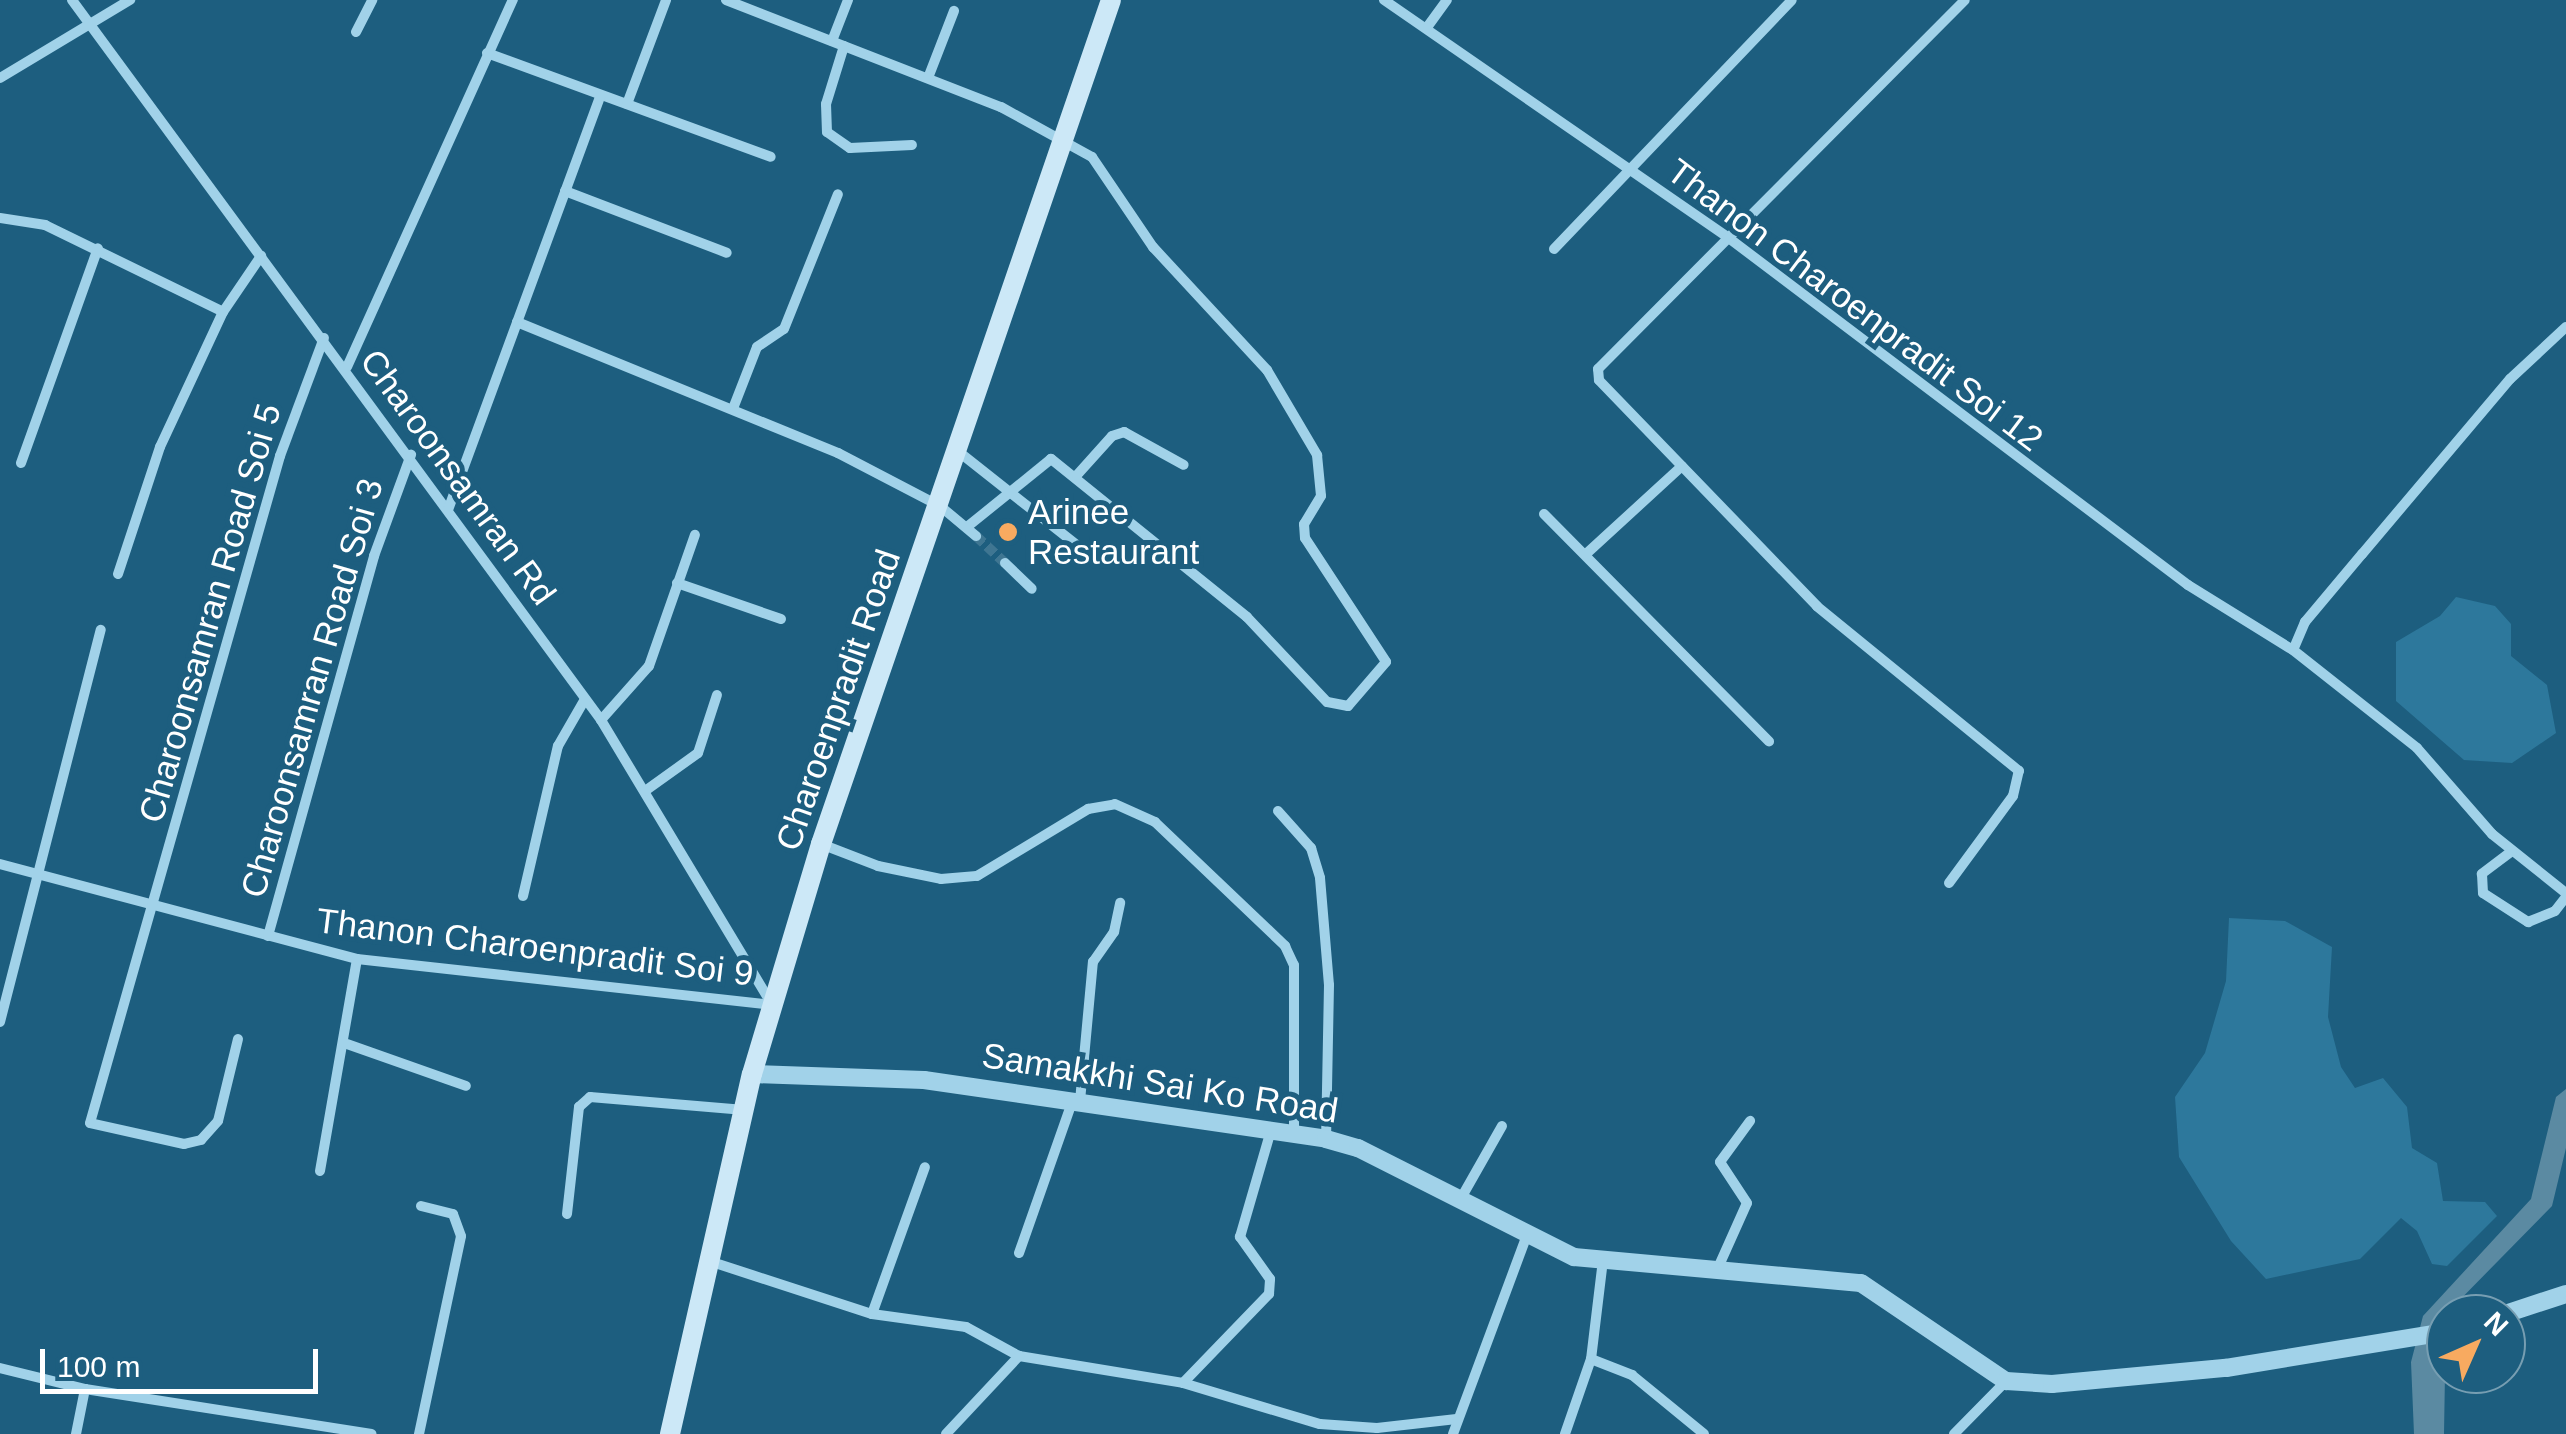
<!DOCTYPE html>
<html>
<head>
<meta charset="utf-8">
<style>
  body { margin:0 }
  #map { position:relative; width:2566px; height:1434px; overflow:hidden; background:#1d5e7f; font-family:Arial,sans-serif }
  div>[style] { position:absolute }
  [style*='--x'] { left:calc(var(--x)*1px); top:calc(var(--y)*1px); width:calc(var(--w)*1px); rotate:calc(var(--a)*1deg) }
  .green>* { inset:0; background:#2d789c }
  .water>* { inset:0; background:#5b8aa2 }
  .minor-tunnel>* { height:10px; margin-top:-5px; transform-origin:0; background:repeating-linear-gradient(90deg,#3f7692 0 10px,transparent 0 15px) }
  .minor>* { height:10px; margin:-5px; padding:0 5px; transform-origin:5px; border-radius:5px; background:#a1d2e9 }
  .tertiary>* { height:18px; margin:-9px; padding:0 9px; transform-origin:9px; border-radius:9px; background:#a1d2e9 }
  .secondary>* { height:20px; margin:-10px; padding:0 10px; transform-origin:10px; border-radius:10px; background:#cce8f7 }
  .dots>* { width:28px; height:28px; translate:-50% -50%; box-sizing:border-box; border:5px solid #1d5e7f; border-radius:50% }
  span { translate:-50% -50%; white-space:nowrap; text-align:center; line-height:1.15; -webkit-text-stroke:10px #1d5e7f; paint-order:stroke }
  .street-label { font-size:35px; color:#fff }
  .poi-label { font-size:35px; color:#fff }
  .left { translate:0 -50%; text-align:left }
  .north { position:absolute; left:2426px; top:1294px; width:100px; height:100px; box-sizing:border-box; background:#1d5e7f; border:2px solid #779eb2; border-radius:50%; rotate:45deg; font-size:28px; font-weight:700; line-height:40px; text-align:center; color:#fff }
  .north::after { content:''; display:block; margin:auto; width:35px; height:45px; background:#f8aa60; clip-path:polygon(50% 0,100% 100%,50% 72%,0 100%) }
  .scale { position:absolute; left:40px; top:1349px; width:278px; height:45px; box-sizing:border-box; border:5px solid #fff; border-top:0; padding-left:12px; font-size:30px; line-height:35px; white-space:nowrap; color:#fff; -webkit-text-stroke:8px #1d5e7f; paint-order:stroke }
</style>
</head>
<body>
<div id="map">
  <div class="green">
    <div style="clip-path:polygon(2456px 597px,2495px 606px,2511px 624px,2511px 656px,2547px 685px,2556px 733px,2512px 763px,2464px 760px,2396px 701px,2396px 642px,2440px 616px)"></div>
    <div style="clip-path:polygon(2229px 918px,2285px 921px,2332px 947px,2328px 1017px,2341px 1067px,2355px 1088px,2383px 1078px,2407px 1107px,2412px 1148px,2437px 1163px,2443px 1201px,2485px 1202px,2497px 1216px,2447px 1266px,2432px 1264px,2417px 1231px,2401px 1218px,2360px 1259px,2266px 1279px,2231px 1241px,2179px 1157px,2175px 1097px,2205px 1053px,2226px 981px)"></div>
  </div>
  <div class="water">
    <div style="clip-path:polygon(2566px 1089px,2566px 1148px,2552px 1206px,2446px 1314px,2444px 1434px,2414px 1434px,2411px 1362px,2423px 1316px,2531px 1199px,2556px 1097px)"></div>
  </div>
  <div class="minor-tunnel">
    <div style="--x:976;--y:536;--w:40;--a:43"></div>
  </div>
  <div class="minor">
    <div style="--x:72;--y:0;--w:893;--a:53.69"></div>
    <div style="--x:601;--y:720;--w:332;--a:59"></div>
    <div style="--x:726;--y:0;--w:295;--a:21.3"></div>
    <div style="--x:1001;--y:107;--w:104;--a:28.8"></div>
    <div style="--x:1092;--y:157;--w:109;--a:55.9"></div>
    <div style="--x:1153;--y:247;--w:168;--a:47.2"></div>
    <div style="--x:1267;--y:370;--w:99;--a:59.5"></div>
    <div style="--x:1317;--y:455;--w:41;--a:84.4"></div>
    <div style="--x:1321;--y:496;--w:33;--a:121"></div>
    <div style="--x:1304;--y:524;--w:14;--a:86"></div>
    <div style="--x:1305;--y:538;--w:148;--a:56.8"></div>
    <div style="--x:1386;--y:662;--w:58;--a:130.8"></div>
    <div style="--x:1348;--y:706;--w:21;--a:-169"></div>
    <div style="--x:1327;--y:702;--w:117;--a:-133.3"></div>
    <div style="--x:1247;--y:617;--w:252;--a:-141.1"></div>
    <div style="--x:1051;--y:459;--w:108;--a:141"></div>
    <div style="--x:1384;--y:0;--w:421;--a:34.6"></div>
    <div style="--x:1730;--y:239;--w:574;--a:37.07"></div>
    <div style="--x:2188;--y:585;--w:123;--a:31.8"></div>
    <div style="--x:1428;--y:26;--w:32;--a:-54"></div>
    <div style="--x:356;--y:32;--w:36;--a:-63"></div>
    <div style="--x:832;--y:41;--w:44;--a:-68.7"></div>
    <div style="--x:844;--y:46;--w:61;--a:107.2"></div>
    <div style="--x:826;--y:104;--w:28;--a:88"></div>
    <div style="--x:827;--y:132;--w:28;--a:35"></div>
    <div style="--x:850;--y:148;--w:62;--a:-2.8"></div>
    <div style="--x:487;--y:53;--w:302;--a:20.1"></div>
    <div style="--x:0;--y:78;--w:152;--a:-31"></div>
    <div style="--x:928;--y:78;--w:72;--a:-68.8"></div>
    <div style="--x:627;--y:104;--w:111;--a:-69.4"></div>
    <div style="--x:565;--y:191;--w:173;--a:20.9"></div>
    <div style="--x:0;--y:218;--w:46;--a:8.8"></div>
    <div style="--x:45;--y:225;--w:198;--a:26"></div>
    <div style="--x:1554;--y:249;--w:344;--a:-46.3"></div>
    <div style="--x:517;--y:322;--w:347;--a:22.2"></div>
    <div style="--x:838;--y:453;--w:115;--a:27.5"></div>
    <div style="--x:940;--y:506;--w:47;--a:39.8"></div>
    <div style="--x:2566;--y:327;--w:76;--a:137.1"></div>
    <div style="--x:2510;--y:379;--w:229;--a:130.2"></div>
    <div style="--x:2362;--y:554;--w:89;--a:130"></div>
    <div style="--x:2305;--y:622;--w:30;--a:113"></div>
    <div style="--x:2293;--y:650;--w:158;--a:38.3"></div>
    <div style="--x:2417;--y:748;--w:114;--a:48.9"></div>
    <div style="--x:2492;--y:834;--w:95;--a:38.6"></div>
    <div style="--x:347;--y:367;--w:403;--a:-65.7"></div>
    <div style="--x:734;--y:406;--w:63;--a:-68.7"></div>
    <div style="--x:757;--y:347;--w:32;--a:-34"></div>
    <div style="--x:784;--y:329;--w:145;--a:-68.2"></div>
    <div style="--x:959;--y:452;--w:158;--a:38.3"></div>
    <div style="--x:21;--y:463;--w:228;--a:-70.3"></div>
    <div style="--x:1077;--y:475;--w:52;--a:-48.1"></div>
    <div style="--x:1112;--y:436;--w:13;--a:-18"></div>
    <div style="--x:1124;--y:432;--w:68;--a:28.8"></div>
    <div style="--x:448;--y:510;--w:442;--a:-69.8"></div>
    <div style="--x:1544;--y:514;--w:320;--a:45.3"></div>
    <div style="--x:1586;--y:554;--w:130;--a:-42.5"></div>
    <div style="--x:1005;--y:563;--w:37;--a:44"></div>
    <div style="--x:118;--y:574;--w:134;--a:-71.7"></div>
    <div style="--x:160;--y:447;--w:149;--a:-65"></div>
    <div style="--x:223;--y:312;--w:68;--a:-55.8"></div>
    <div style="--x:677;--y:583;--w:110;--a:19.1"></div>
    <div style="--x:601;--y:720;--w:72;--a:-48.4"></div>
    <div style="--x:649;--y:666;--w:139;--a:-70.7"></div>
    <div style="--x:645;--y:791;--w:65;--a:-35.6"></div>
    <div style="--x:698;--y:753;--w:61;--a:-71.9"></div>
    <div style="--x:1278;--y:811;--w:50;--a:48.3"></div>
    <div style="--x:1311;--y:848;--w:31;--a:73"></div>
    <div style="--x:1320;--y:878;--w:107;--a:85.2"></div>
    <div style="--x:1329;--y:985;--w:154;--a:91.1"></div>
    <div style="--x:821;--y:844;--w:61;--a:21.1"></div>
    <div style="--x:878;--y:866;--w:64;--a:11.7"></div>
    <div style="--x:941;--y:879;--w:36;--a:-5"></div>
    <div style="--x:977;--y:876;--w:130;--a:-31.1"></div>
    <div style="--x:1088;--y:809;--w:27;--a:-10"></div>
    <div style="--x:1115;--y:804;--w:44;--a:24.2"></div>
    <div style="--x:1155;--y:822;--w:180;--a:43.6"></div>
    <div style="--x:1285;--y:946;--w:21;--a:65"></div>
    <div style="--x:1294;--y:965;--w:169;--a:90"></div>
    <div style="--x:2512;--y:851;--w:38;--a:143"></div>
    <div style="--x:2482;--y:874;--w:19;--a:87"></div>
    <div style="--x:2483;--y:893;--w:54;--a:32.8"></div>
    <div style="--x:2528;--y:922;--w:29;--a:-22"></div>
    <div style="--x:2555;--y:911;--w:18;--a:-52"></div>
    <div style="--x:0;--y:864;--w:369;--a:14.9"></div>
    <div style="--x:357;--y:959;--w:417;--a:6.3"></div>
    <div style="--x:1949;--y:883;--w:108;--a:-53.7"></div>
    <div style="--x:2013;--y:796;--w:26;--a:-77"></div>
    <div style="--x:2019;--y:771;--w:261;--a:-140.8"></div>
    <div style="--x:1817;--y:606;--w:314;--a:-134"></div>
    <div style="--x:1599;--y:380;--w:11;--a:-95"></div>
    <div style="--x:1598;--y:369;--w:520;--a:-45.16"></div>
    <div style="--x:523;--y:896;--w:154;--a:-76.9"></div>
    <div style="--x:558;--y:746;--w:54;--a:-60.1"></div>
    <div style="--x:268;--y:936;--w:395;--a:-74.4"></div>
    <div style="--x:374;--y:556;--w:108;--a:-69.9"></div>
    <div style="--x:0;--y:1022;--w:405;--a:-75.6"></div>
    <div style="--x:238;--y:1039;--w:84;--a:103.7"></div>
    <div style="--x:218;--y:1121;--w:25;--a:132"></div>
    <div style="--x:201;--y:1140;--w:17;--a:167"></div>
    <div style="--x:184;--y:1144;--w:96;--a:-167.4"></div>
    <div style="--x:90;--y:1123;--w:694;--a:-74.1"></div>
    <div style="--x:280;--y:456;--w:126;--a:-69.6"></div>
    <div style="--x:347;--y:1044;--w:126;--a:19.4"></div>
    <div style="--x:1080;--y:1101;--w:140;--a:-84.7"></div>
    <div style="--x:1093;--y:962;--w:37;--a:-55"></div>
    <div style="--x:1114;--y:932;--w:30;--a:-78"></div>
    <div style="--x:320;--y:1171;--w:215;--a:-80.1"></div>
    <div style="--x:1460;--y:1200;--w:85;--a:-60.4"></div>
    <div style="--x:567;--y:1214;--w:108;--a:-83.6"></div>
    <div style="--x:579;--y:1107;--w:15;--a:-42"></div>
    <div style="--x:590;--y:1097;--w:155;--a:4.8"></div>
    <div style="--x:1019;--y:1253;--w:162;--a:-70.6"></div>
    <div style="--x:1603;--y:1260;--w:100;--a:96.9"></div>
    <div style="--x:1591;--y:1359;--w:44;--a:21.3"></div>
    <div style="--x:1632;--y:1375;--w:93;--a:39.3"></div>
    <div style="--x:712;--y:1262;--w:168;--a:18"></div>
    <div style="--x:872;--y:1314;--w:95;--a:7.9"></div>
    <div style="--x:966;--y:1327;--w:60;--a:28.7"></div>
    <div style="--x:1019;--y:1356;--w:166;--a:9.3"></div>
    <div style="--x:1183;--y:1383;--w:143;--a:16.7"></div>
    <div style="--x:1320;--y:1424;--w:57;--a:4"></div>
    <div style="--x:1377;--y:1428;--w:80;--a:-6.5"></div>
    <div style="--x:1717;--y:1270;--w:73;--a:-65.9"></div>
    <div style="--x:1747;--y:1203;--w:49;--a:-123.4"></div>
    <div style="--x:1720;--y:1162;--w:51;--a:-53.8"></div>
    <div style="--x:872;--y:1314;--w:156;--a:-70.2"></div>
    <div style="--x:0;--y:1368;--w:88;--a:13.9"></div>
    <div style="--x:85;--y:1389;--w:290;--a:8.9"></div>
    <div style="--x:1183;--y:1383;--w:124;--a:-46"></div>
    <div style="--x:1269;--y:1294;--w:15;--a:-86"></div>
    <div style="--x:1270;--y:1279;--w:52;--a:-125.5"></div>
    <div style="--x:1240;--y:1237;--w:111;--a:-73.8"></div>
    <div style="--x:76;--y:1434;--w:46;--a:-78.7"></div>
    <div style="--x:419;--y:1434;--w:202;--a:-78"></div>
    <div style="--x:461;--y:1236;--w:23;--a:-110"></div>
    <div style="--x:453;--y:1214;--w:33;--a:-166"></div>
    <div style="--x:946;--y:1434;--w:107;--a:-46.9"></div>
    <div style="--x:1453;--y:1434;--w:209;--a:-69.6"></div>
    <div style="--x:1565;--y:1434;--w:79;--a:-70.9"></div>
    <div style="--x:1954;--y:1434;--w:74;--a:-45.5"></div>
  </div>
  <div class="tertiary">
    <div style="--x:752;--y:1074;--w:172;--a:2"></div>
    <div style="--x:924;--y:1080;--w:406;--a:8.3"></div>
    <div style="--x:1326;--y:1139;--w:33;--a:16"></div>
    <div style="--x:1358;--y:1148;--w:242;--a:26.8"></div>
    <div style="--x:1574;--y:1257;--w:288;--a:5.2"></div>
    <div style="--x:1861;--y:1283;--w:175;--a:34.1"></div>
    <div style="--x:2006;--y:1381;--w:46;--a:3.7"></div>
    <div style="--x:2052;--y:1384;--w:175;--a:-5.3"></div>
    <div style="--x:2226;--y:1368;--w:223;--a:-9.3"></div>
    <div style="--x:2505;--y:1314;--w:64;--a:-18.2"></div>
  </div>
  <div class="secondary">
    <div style="--x:670;--y:1434;--w:369;--a:-77.2"></div>
    <div style="--x:752;--y:1074;--w:240;--a:-73.3"></div>
    <div style="--x:821;--y:844;--w:892;--a:-71.04"></div>
  </div>
  <div class="dots">
    <div style="left:1008px;top:532px;background:#f8aa60"></div>
  </div>
  <div class="street-label">
    <span style="left:1855px;top:305px;rotate:37deg">Thanon Charoenpradit Soi 12</span>
    <span style="left:458px;top:477px;rotate:54deg">Charoonsamran Rd</span>
    <span style="left:210px;top:613px;rotate:-74deg">Charoonsamran Road Soi 5</span>
    <span style="left:312px;top:688px;rotate:-74deg">Charoonsamran Road Soi 3</span>
    <span style="left:838px;top:700px;rotate:-71deg">Charoenpradit Road</span>
    <span style="left:535px;top:947px;rotate:7deg">Thanon Charoenpradit Soi 9</span>
    <span style="left:1160px;top:1083px;rotate:9deg">Samakkhi Sai Ko Road</span>
  </div>
  <div class="poi-label">
    <span class="left" style="left:1028px;top:532px">Arinee<br>Restaurant</span>
  </div>
  <div class="north">N</div>
  <div class="scale">100 m</div>
</div>
</body>
</html>
